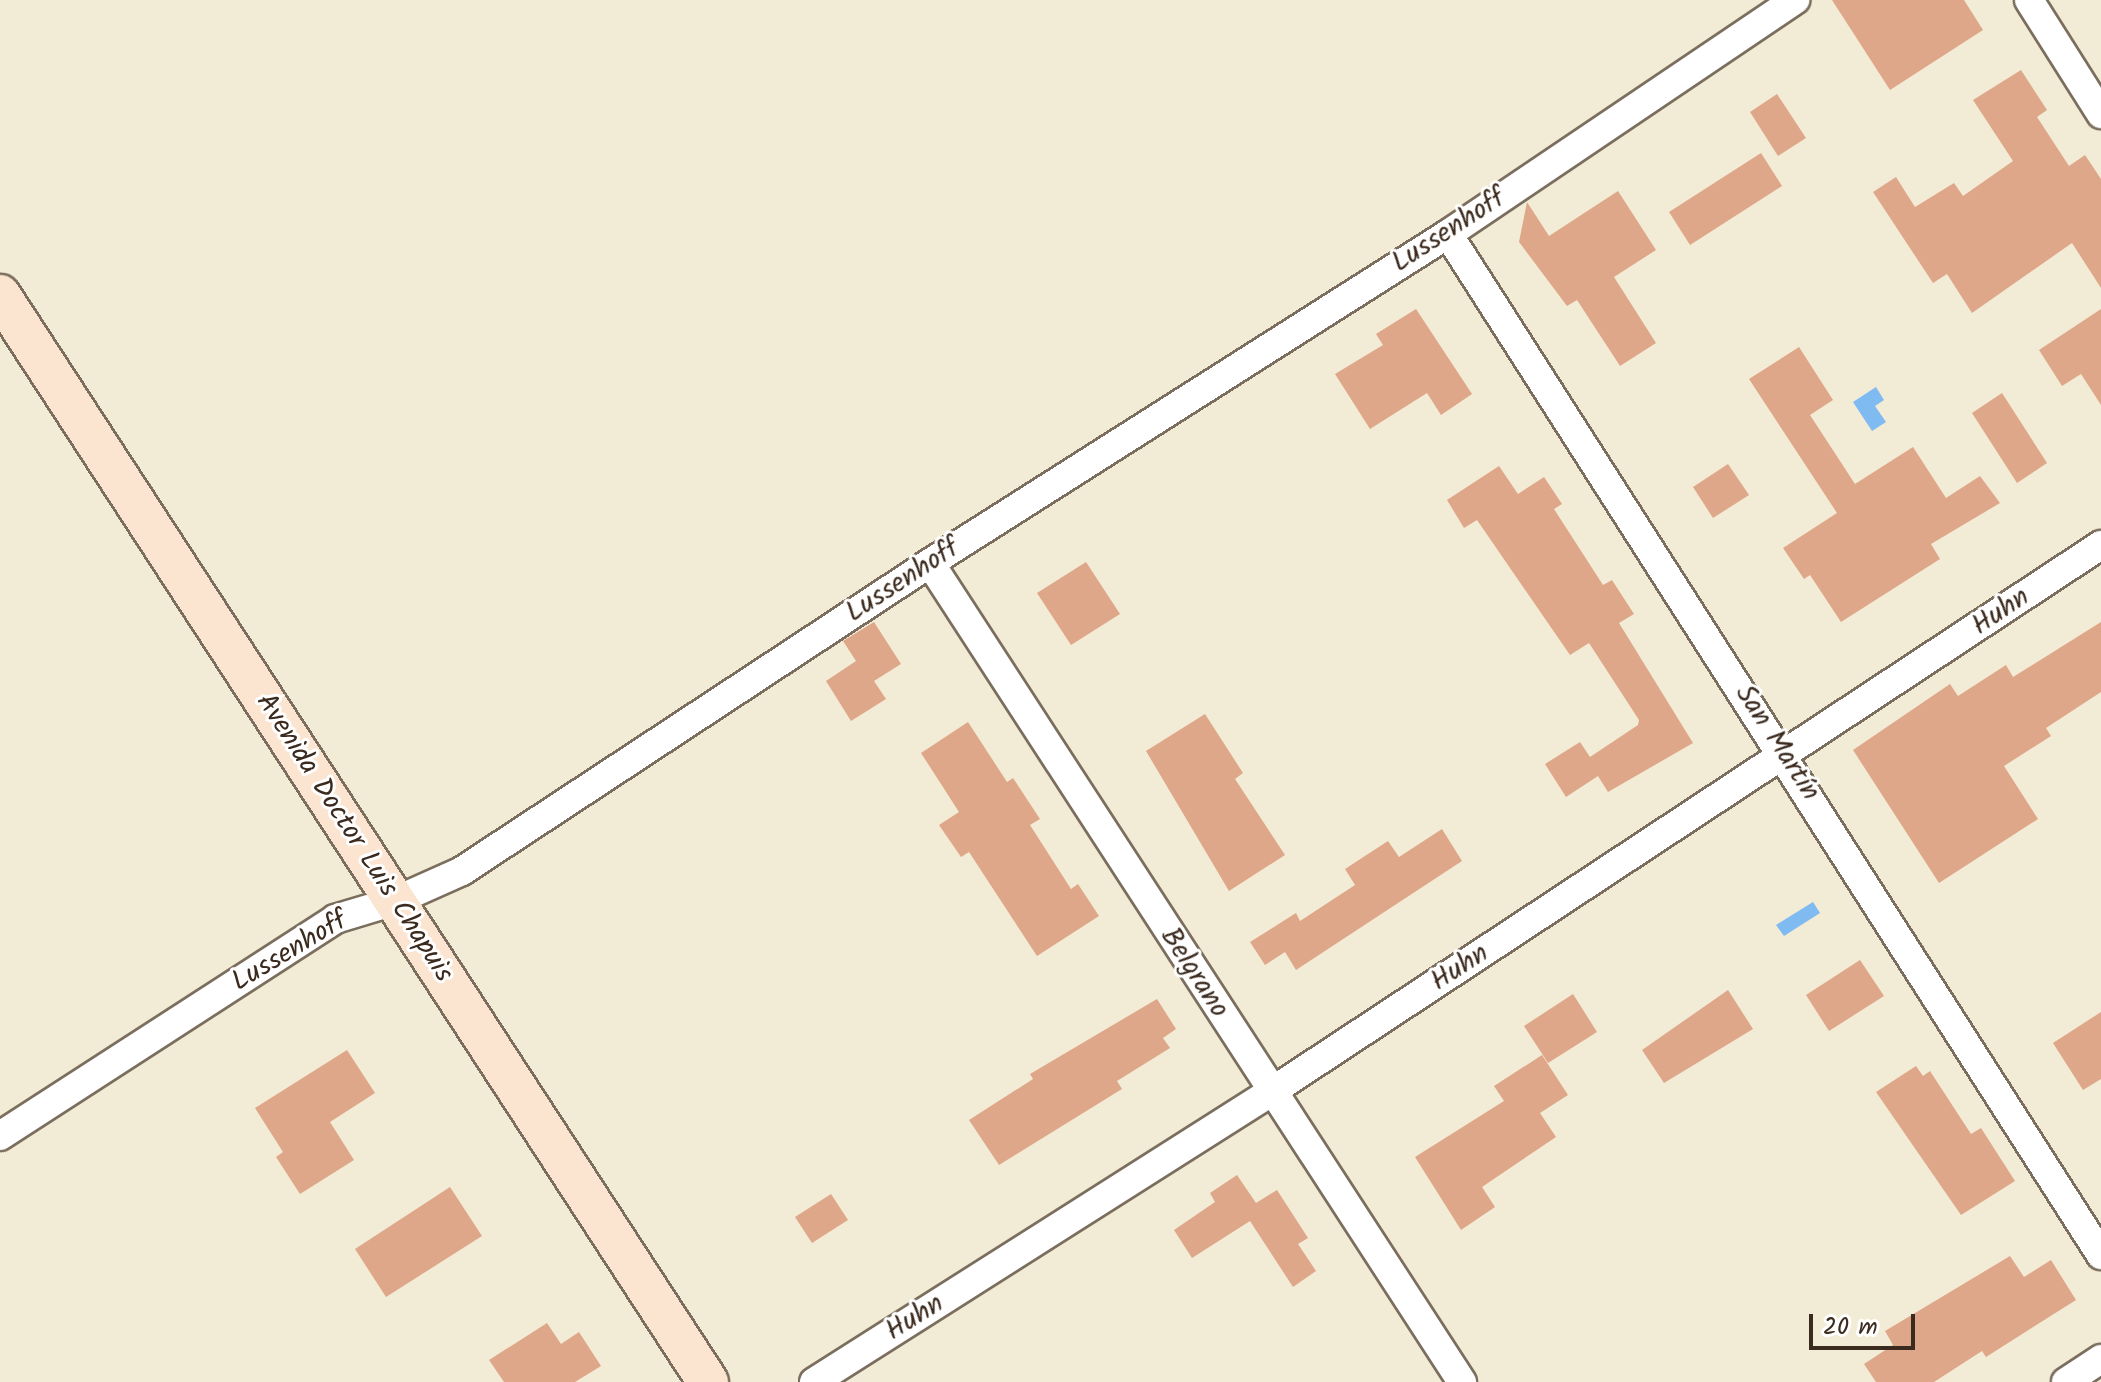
<!DOCTYPE html>
<html>
<head>
<meta charset="utf-8">
<style>
  body { margin:0 }
  #map { position:relative; width:2101px; height:1382px; overflow:hidden; background:#f2ebd5; font-family:Kalam,sans-serif }
  div>[style] { position:absolute }
  [style*='--x'] { left:calc(var(--x)*1px); top:calc(var(--y)*1px); width:calc(var(--w)*1px); rotate:calc(var(--a)*1deg) }
  .water>* { inset:0; background:#7fbaf1 }
  .building>* { inset:0; background:#dfa789 }
  .roads { filter:drop-shadow(2px 0 #7b6e5e) drop-shadow(-2px 0 #7b6e5e) drop-shadow(0 2px #7b6e5e) drop-shadow(0 -2px #7b6e5e) }
  .street>* { height:28px; margin:-14px; padding:0 14px; transform-origin:14px; border-radius:14px; background:#fff }
  .secondary>* { height:40px; margin:-20px; padding:0 20px; transform-origin:20px; border-radius:20px; background:#fce5d0 }
  span { translate:-50% -50%; white-space:nowrap; text-align:center; line-height:1.15; -webkit-text-stroke:6px #fff; paint-order:stroke }
  .street-label { font-size:28px; color:#3b2a1e }
  .scale { position:absolute; left:1809px; top:1314px; width:106px; height:36px; box-sizing:border-box; border:4px solid #3b2a1e; border-top:0; padding-left:10px; font-size:24px; line-height:28px; white-space:nowrap; color:#3b2a1e; -webkit-text-stroke:6px #fff; paint-order:stroke }
</style>
</head>
<body>
<div id="map">
  <div class="water">
    <div style="clip-path:polygon(1876px 387px,1884px 400px,1875px 406px,1886px 422px,1872px 431px,1853px 402px)"></div>
    <div style="clip-path:polygon(1813px 902px,1820px 913px,1784px 936px,1776px 925px)"></div>
  </div>
  <div class="building">
    <div style="clip-path:polygon(1832px 0,1964px 0,1983px 30px,1890px 90px)"></div>
    <div style="clip-path:polygon(2021px 70px,2047px 110px,2037px 117px,2069px 166px,2085px 155px,2101px 179px,2101px 288px,2072px 243px,1972px 313px,1947px 274px,1933px 283px,1873px 192px,1896px 177px,1915px 207px,1954px 183px,1963px 196px,2013px 161px,1973px 100px)"></div>
    <div style="clip-path:polygon(1777px 94px,1806px 138px,1778px 156px,1750px 112px)"></div>
    <div style="clip-path:polygon(1761px 153px,1782px 186px,1690px 245px,1669px 212px)"></div>
    <div style="clip-path:polygon(1618px 191px,1656px 250px,1614px 277px,1656px 343px,1620px 366px,1577px 300px,1567px 306px,1519px 242px,1527px 202px,1549px 236px)"></div>
    <div style="clip-path:polygon(1416px 309px,1472px 394px,1441px 415px,1427px 393px,1370px 429px,1335px 374px,1383px 345px,1376px 334px)"></div>
    <div style="clip-path:polygon(2101px 309px,2101px 405px,2081px 374px,2062px 386px,2039px 350px)"></div>
    <div style="clip-path:polygon(1799px 347px,1833px 400px,1810px 415px,1855px 484px,1913px 447px,1946px 498px,1980px 476px,2000px 503px,1931px 544px,1940px 559px,1841px 622px,1810px 575px,1804px 579px,1783px 548px,1837px 513px,1749px 379px)"></div>
    <div style="clip-path:polygon(2002px 393px,2047px 463px,2017px 483px,1972px 413px)"></div>
    <div style="clip-path:polygon(1728px 464px,1749px 495px,1713px 518px,1693px 487px)"></div>
    <div style="clip-path:polygon(1499px 466px,1518px 494px,1544px 477px,1562px 504px,1554px 509px,1603px 585px,1612px 580px,1634px 614px,1619px 623px,1693px 743px,1608px 792px,1598px 776px,1566px 797px,1545px 764px,1580px 742px,1590px 757px,1638px 725px,1639px 720px,1589px 643px,1570px 655px,1477px 520px,1464px 528px,1447px 500px)"></div>
    <div style="clip-path:polygon(1086px 562px,1120px 614px,1071px 645px,1037px 593px)"></div>
    <div style="clip-path:polygon(874px 622px,901px 664px,874px 681px,886px 699px,851px 721px,826px 681px,856px 661px,843px 641px)"></div>
    <div style="clip-path:polygon(2101px 622px,2101px 692px,2046px 728px,2051px 736px,2004px 766px,2038px 819px,1939px 883px,1853px 750px,1950px 684px,1958px 696px,2006px 665px,2013px 677px)"></div>
    <div style="clip-path:polygon(1205px 714px,1243px 773px,1235px 779px,1285px 855px,1229px 891px,1146px 751px)"></div>
    <div style="clip-path:polygon(968px 722px,1007px 782px,1013px 778px,1040px 819px,1030px 825px,1071px 889px,1078px 884px,1099px 916px,1037px 956px,969px 852px,961px 857px,939px 825px,959px 812px,921px 753px)"></div>
    <div style="clip-path:polygon(1442px 829px,1462px 861px,1296px 970px,1285px 952px,1265px 965px,1250px 942px,1296px 913px,1300px 921px,1355px 885px,1345px 869px,1388px 841px,1399px 857px)"></div>
    <div style="clip-path:polygon(1860px 960px,1884px 996px,1829px 1031px,1806px 995px)"></div>
    <div style="clip-path:polygon(1728px 990px,1753px 1029px,1664px 1083px,1642px 1050px)"></div>
    <div style="clip-path:polygon(1573px 994px,1597px 1032px,1548px 1063px,1524px 1026px)"></div>
    <div style="clip-path:polygon(1157px 999px,1176px 1029px,1163px 1038px,1170px 1048px,1117px 1081px,1122px 1089px,999px 1165px,969px 1120px,1033px 1079px,1030px 1074px)"></div>
    <div style="clip-path:polygon(2101px 1012px,2101px 1079px,2083px 1090px,2053px 1043px)"></div>
    <div style="clip-path:polygon(347px 1050px,375px 1093px,330px 1122px,354px 1160px,300px 1194px,276px 1157px,283px 1152px,255px 1108px)"></div>
    <div style="clip-path:polygon(1542px 1055px,1568px 1095px,1540px 1113px,1556px 1137px,1482px 1187px,1495px 1207px,1461px 1230px,1415px 1157px,1504px 1101px,1494px 1086px)"></div>
    <div style="clip-path:polygon(1916px 1066px,1923px 1076px,1930px 1071px,1971px 1134px,1981px 1128px,2015px 1181px,1961px 1215px,1876px 1092px)"></div>
    <div style="clip-path:polygon(1237px 1175px,1256px 1203px,1277px 1190px,1308px 1238px,1298px 1244px,1316px 1271px,1293px 1287px,1250px 1221px,1192px 1258px,1174px 1230px,1215px 1202px,1210px 1193px)"></div>
    <div style="clip-path:polygon(450px 1187px,482px 1236px,386px 1297px,355px 1249px)"></div>
    <div style="clip-path:polygon(831px 1194px,848px 1220px,812px 1243px,795px 1217px)"></div>
    <div style="clip-path:polygon(2010px 1256px,2024px 1277px,2051px 1260px,2076px 1300px,1986px 1357px,1982px 1351px,1934px 1382px,1876px 1382px,1864px 1364px,1893px 1345px,1885px 1331px)"></div>
    <div style="clip-path:polygon(547px 1323px,561px 1344px,579px 1332px,601px 1366px,575px 1382px,504px 1382px,489px 1360px)"></div>
  </div>
  <div class="roads">
    <div class="street">
      <div style="--x:2029;--y:0;--w:135;--a:57.7"></div>
      <div style="--x:1448;--y:234;--w:1212;--a:57.4"></div>
      <div style="--x:930;--y:563;--w:977;--a:56.99"></div>
      <div style="--x:0;--y:1136;--w:399;--a:-32.9"></div>
      <div style="--x:335;--y:919;--w:63;--a:-16.7"></div>
      <div style="--x:395;--y:901;--w:73;--a:-24.1"></div>
      <div style="--x:462;--y:871;--w:560;--a:-33.35"></div>
      <div style="--x:930;--y:563;--w:614;--a:-32.42"></div>
      <div style="--x:1448;--y:234;--w:419;--a:-34"></div>
      <div style="--x:814;--y:1382;--w:541;--a:-32.4"></div>
      <div style="--x:1271;--y:1092;--w:994;--a:-33.39"></div>
      <div style="--x:2066;--y:1382;--w:42;--a:-33.3"></div>
    </div>
    <div class="secondary">
      <div style="--x:0;--y:295;--w:1297;--a:56.92"></div>
    </div>
  </div>
  <div class="street-label">
    <span style="left:1449px;top:231px;rotate:-33deg">Lussenhoff</span>
    <span style="left:903px;top:581px;rotate:-33deg">Lussenhoff</span>
    <span style="left:2001px;top:612px;rotate:-34deg">Huhn</span>
    <span style="left:1777px;top:743px;rotate:57deg">San Martín</span>
    <span style="left:354px;top:838px;rotate:57deg">Avenida Doctor Luis Chapuis</span>
    <span style="left:290px;top:952px;rotate:-31deg">Lussenhoff</span>
    <span style="left:1460px;top:968px;rotate:-33deg">Huhn</span>
    <span style="left:1194px;top:973px;rotate:57deg">Belgrano</span>
    <span style="left:915px;top:1318px;rotate:-32deg">Huhn</span>
  </div>
  <div class="scale">20 m</div>
</div>
</body>
</html>
